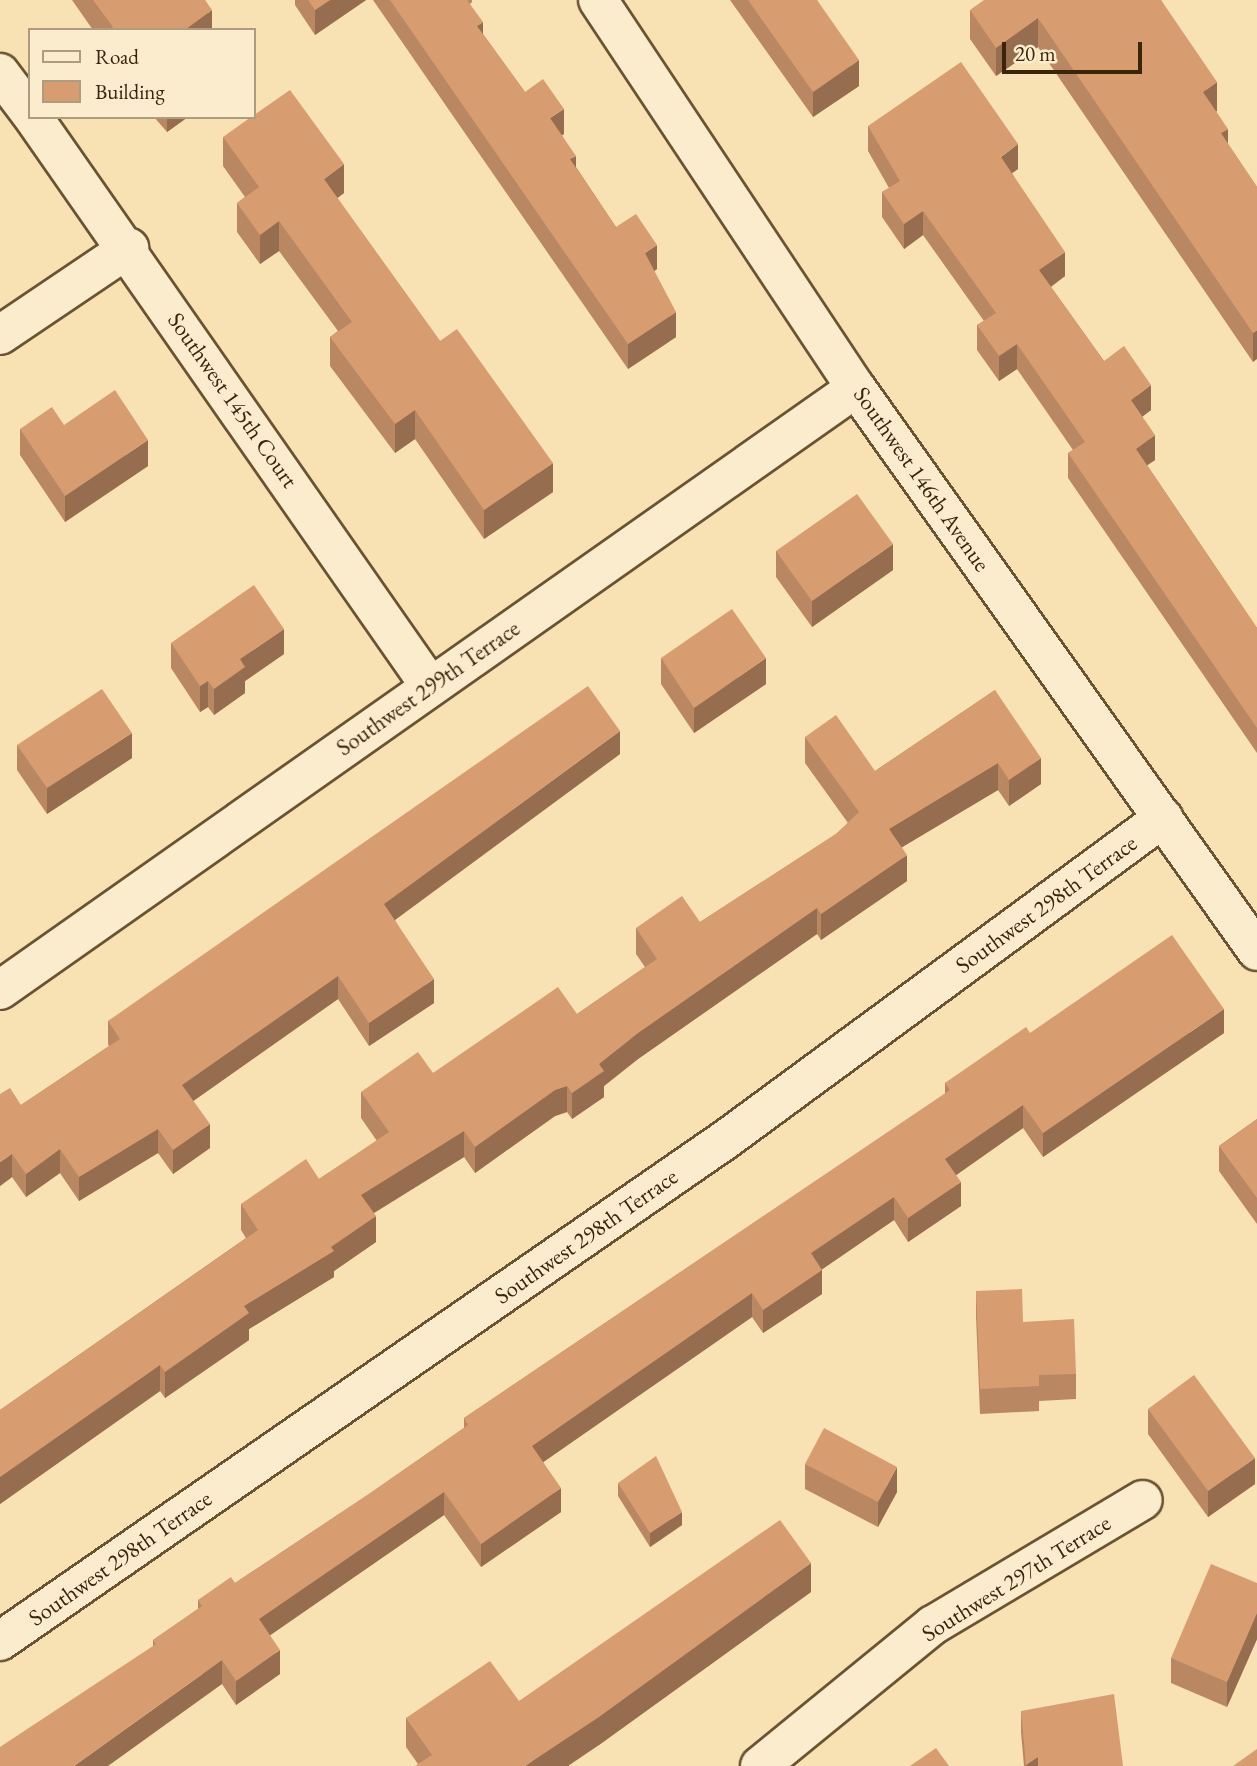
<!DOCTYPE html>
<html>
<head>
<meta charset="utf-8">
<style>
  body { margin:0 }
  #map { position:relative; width:1257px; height:1766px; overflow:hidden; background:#f8e1b2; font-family:"EB Garamond",serif }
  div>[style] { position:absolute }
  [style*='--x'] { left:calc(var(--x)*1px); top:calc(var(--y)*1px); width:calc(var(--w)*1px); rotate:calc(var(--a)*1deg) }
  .roads { filter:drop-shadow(2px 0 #6a5332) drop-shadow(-2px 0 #6a5332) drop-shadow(0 2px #6a5332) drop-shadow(0 -2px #6a5332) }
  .minor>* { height:38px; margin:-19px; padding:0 19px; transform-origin:19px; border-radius:19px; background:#faeccd }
  .wall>* { inset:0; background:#b98761 }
  .shaded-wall>* { inset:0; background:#966e4f }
  .building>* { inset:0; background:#d79d71 }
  span { translate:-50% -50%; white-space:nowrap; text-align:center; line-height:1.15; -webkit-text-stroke:7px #faeccd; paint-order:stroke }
  .street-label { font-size:23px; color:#3b2408 }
  .legend { position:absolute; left:28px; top:28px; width:228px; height:91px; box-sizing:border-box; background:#faeccd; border:2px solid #ae9c7e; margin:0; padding:9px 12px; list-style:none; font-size:21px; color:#3b2408 }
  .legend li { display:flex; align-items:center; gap:14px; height:35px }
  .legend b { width:35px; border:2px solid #ae9c7e }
  .scale { position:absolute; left:1002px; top:42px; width:140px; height:32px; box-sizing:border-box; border:4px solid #3b2408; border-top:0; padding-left:9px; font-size:21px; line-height:24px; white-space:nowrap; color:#3b2408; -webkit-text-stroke:5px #faeccd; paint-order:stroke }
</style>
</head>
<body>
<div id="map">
  <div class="roads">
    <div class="minor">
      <div style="--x:598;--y:0;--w:466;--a:56.4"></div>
      <div style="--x:856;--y:388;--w:691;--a:54.54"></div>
      <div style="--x:0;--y:73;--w:50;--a:53.1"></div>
      <div style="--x:33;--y:117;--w:694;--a:55.1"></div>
      <div style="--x:0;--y:335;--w:156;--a:-34"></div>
      <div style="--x:0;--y:990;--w:1046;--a:-35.12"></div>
      <div style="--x:0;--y:1641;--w:881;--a:-34.65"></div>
      <div style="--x:725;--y:1140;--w:544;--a:-36.32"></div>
      <div style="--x:760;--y:1766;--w:223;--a:-39.2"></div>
      <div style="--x:933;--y:1625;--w:244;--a:-30.8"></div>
    </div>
  </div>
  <div class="wall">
    <div style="clip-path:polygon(72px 0,205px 0,212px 30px,93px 30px)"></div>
    <div style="clip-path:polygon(295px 0,366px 0,315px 35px,295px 5px)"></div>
    <div style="clip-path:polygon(373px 0,472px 0,472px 2px,470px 4px,483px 34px,525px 92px,564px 134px,562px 135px,576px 167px,616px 227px,657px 269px,654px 271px,676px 337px,628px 369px)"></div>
    <div style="clip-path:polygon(730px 0,817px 0,859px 86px,813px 117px)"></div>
    <div style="clip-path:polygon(1161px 0,1217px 111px,1216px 111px,1228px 144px,1257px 187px,1253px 362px,1038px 47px,996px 76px,970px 39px,970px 10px)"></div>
    <div style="clip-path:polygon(154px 117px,188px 117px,167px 132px)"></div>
    <div style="clip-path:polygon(868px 126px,1018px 169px,1012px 173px,1065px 276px,1051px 287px,1104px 361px,1151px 410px,1142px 417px,1155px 460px,1147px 465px,1257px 628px,1257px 753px,1068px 478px,1068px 453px,1073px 450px,1017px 369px,999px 381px,977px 350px,977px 325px,984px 321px,923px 235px,904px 249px,882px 217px,882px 192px,889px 188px,868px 151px)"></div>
    <div style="clip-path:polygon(223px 137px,344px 193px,337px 198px,440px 341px,553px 492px,484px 539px,415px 439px,395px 453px,330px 366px,330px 337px,338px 331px,279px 251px,260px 264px,237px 232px,237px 203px,245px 197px,223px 166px)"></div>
    <div style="clip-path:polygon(64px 425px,148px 466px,65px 522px,20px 455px,20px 429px)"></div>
    <div style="clip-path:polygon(776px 551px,893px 570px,812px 627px,776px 577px)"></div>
    <div style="clip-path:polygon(171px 643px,284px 654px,245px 681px,245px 693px,214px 715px,208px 707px,200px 712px,171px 668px)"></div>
    <div style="clip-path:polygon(661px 658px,766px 684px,694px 733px,661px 684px)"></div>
    <div style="clip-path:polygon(995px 690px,1041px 784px,1009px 806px,998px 790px,902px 847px,907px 881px,821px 940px,817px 934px,638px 1059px,604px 1086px,604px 1097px,572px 1119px,567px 1112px,555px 1116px,475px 1173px,464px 1157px,374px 1213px,376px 1242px,334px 1271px,334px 1277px,249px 1329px,249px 1340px,165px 1398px,160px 1391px,0 1504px,0 1410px,246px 1238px,241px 1230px,241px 1204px,319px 1179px,377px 1141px,361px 1118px,361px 1092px,433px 1073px,577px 1014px,645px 967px,636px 954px,636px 928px,700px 922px,836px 834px,848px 823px,805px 763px,805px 737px,875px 771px)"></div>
    <div style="clip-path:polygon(17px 745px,132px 758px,47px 814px,17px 770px)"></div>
    <div style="clip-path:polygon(620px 754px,395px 920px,434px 1003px,369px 1046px,338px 999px,193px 1101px,210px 1148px,173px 1174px,158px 1153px,79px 1201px,60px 1173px,26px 1197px,12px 1177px,0 1186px,21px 1105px,109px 1046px,108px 1044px,108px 1021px)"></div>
    <div style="clip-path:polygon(1030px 1033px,1224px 1033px,1043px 1157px,1023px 1128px,956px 1175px,961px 1206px,908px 1242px,894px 1220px,822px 1269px,822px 1294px,763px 1333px,752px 1317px,543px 1462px,561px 1512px,481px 1567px,444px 1515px,270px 1635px,280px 1674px,236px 1705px,222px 1684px,153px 1646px,153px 1640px,198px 1609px,198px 1600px,235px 1583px,369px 1494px,464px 1428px,464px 1418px,945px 1094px,945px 1083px)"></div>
    <div style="clip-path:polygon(1257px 1119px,1257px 1224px,1219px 1171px,1219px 1146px)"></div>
    <div style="clip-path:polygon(976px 1291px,1023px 1322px,1076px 1374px,1076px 1399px,1039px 1401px,1039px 1411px,980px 1414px,976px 1316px)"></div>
    <div style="clip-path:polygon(1148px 1409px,1255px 1484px,1208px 1517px,1148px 1434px)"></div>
    <div style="clip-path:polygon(805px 1464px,897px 1492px,878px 1527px,805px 1489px)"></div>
    <div style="clip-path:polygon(618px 1483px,682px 1525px,650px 1547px,618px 1496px)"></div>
    <div style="clip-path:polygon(1257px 1583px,1257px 1639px,1227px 1707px,1171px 1683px,1171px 1658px)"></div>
    <div style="clip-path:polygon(811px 1592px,599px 1745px,418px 1764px,406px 1747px,406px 1718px,519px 1701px)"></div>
    <div style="clip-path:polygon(1021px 1711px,1123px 1766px,1024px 1766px,1021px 1732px)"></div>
  </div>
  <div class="shaded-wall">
    <div style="clip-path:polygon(330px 0,366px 0,315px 35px,315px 10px)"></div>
    <div style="clip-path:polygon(212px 10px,212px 30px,186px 30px,186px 29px)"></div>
    <div style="clip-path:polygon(1038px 18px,1038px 47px,996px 76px,996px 48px)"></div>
    <div style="clip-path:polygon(483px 22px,483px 47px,477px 26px)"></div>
    <div style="clip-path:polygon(859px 60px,859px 86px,813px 117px,813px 92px)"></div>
    <div style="clip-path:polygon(1217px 82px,1217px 111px,1203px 120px,1203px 92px)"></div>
    <div style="clip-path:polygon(564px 109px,564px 134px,550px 143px,550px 118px)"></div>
    <div style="clip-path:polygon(167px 117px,188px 117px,167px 132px)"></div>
    <div style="clip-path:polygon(1228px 129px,1228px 157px,1221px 133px)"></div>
    <div style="clip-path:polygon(1018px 144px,1018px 169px,1001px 181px,1001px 157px)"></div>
    <div style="clip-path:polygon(576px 156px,576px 180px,570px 159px)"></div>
    <div style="clip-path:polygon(344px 164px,344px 193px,324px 208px,324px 179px)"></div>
    <div style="clip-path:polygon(923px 211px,923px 235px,904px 249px,904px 224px)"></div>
    <div style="clip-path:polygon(279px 221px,279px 251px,260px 264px,260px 235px)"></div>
    <div style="clip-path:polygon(657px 245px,657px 269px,645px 278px,645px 253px)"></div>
    <div style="clip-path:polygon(1065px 252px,1065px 276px,1039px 295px,1039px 270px)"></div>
    <div style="clip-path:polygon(676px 312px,676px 337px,628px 369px,628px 344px)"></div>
    <div style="clip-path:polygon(1257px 330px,1257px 359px,1253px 362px,1253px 333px)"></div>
    <div style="clip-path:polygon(1017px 344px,1017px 369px,999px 381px,999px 356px)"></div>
    <div style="clip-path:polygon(1151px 385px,1151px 410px,1131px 425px,1131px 400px)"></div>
    <div style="clip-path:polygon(415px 410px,415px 439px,395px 453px,395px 424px)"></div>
    <div style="clip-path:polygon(1155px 435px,1155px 460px,1136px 473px,1136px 449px)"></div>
    <div style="clip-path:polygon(148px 440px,148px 466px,65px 522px,65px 496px)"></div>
    <div style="clip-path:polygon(553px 463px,553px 492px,484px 539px,484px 510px)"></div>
    <div style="clip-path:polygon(893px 544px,893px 570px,812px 627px,812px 601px)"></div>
    <div style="clip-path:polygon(284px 629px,284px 654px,245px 681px,245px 693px,214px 715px,214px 689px,240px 659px)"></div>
    <div style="clip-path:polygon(766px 658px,766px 684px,694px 733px,694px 708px)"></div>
    <div style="clip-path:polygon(208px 681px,208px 707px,200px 712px,200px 686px)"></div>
    <div style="clip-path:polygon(620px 731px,620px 754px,384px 928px,384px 904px)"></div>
    <div style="clip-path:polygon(132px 733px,132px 758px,47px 814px,47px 788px)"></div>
    <div style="clip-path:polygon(1041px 758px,1041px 784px,1009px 806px,1009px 780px)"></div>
    <div style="clip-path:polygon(998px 763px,998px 790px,889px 855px,889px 829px)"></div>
    <div style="clip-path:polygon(907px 855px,907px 881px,821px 940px,821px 914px)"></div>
    <div style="clip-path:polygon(817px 908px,817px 934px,638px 1059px,604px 1086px,604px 1097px,572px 1119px,572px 1093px,599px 1064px,638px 1033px)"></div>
    <div style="clip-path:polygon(338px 976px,338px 999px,182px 1109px,182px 1085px)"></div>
    <div style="clip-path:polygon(434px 979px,434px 1003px,369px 1046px,369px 1023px)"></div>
    <div style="clip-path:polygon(1224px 1009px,1224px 1033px,1043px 1157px,1043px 1133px)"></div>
    <div style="clip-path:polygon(567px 1086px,567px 1112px,555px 1116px,475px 1173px,475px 1147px,555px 1090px)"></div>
    <div style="clip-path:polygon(1023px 1105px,1023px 1128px,945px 1183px,945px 1159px)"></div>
    <div style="clip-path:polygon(210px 1124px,210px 1148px,173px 1174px,173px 1150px)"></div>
    <div style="clip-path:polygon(158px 1129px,158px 1153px,79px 1201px,79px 1177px)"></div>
    <div style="clip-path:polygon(464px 1131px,464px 1157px,361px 1221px,361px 1195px)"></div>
    <div style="clip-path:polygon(60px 1149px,60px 1173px,26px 1197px,26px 1174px)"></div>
    <div style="clip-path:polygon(12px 1154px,12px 1177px,0 1186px,0 1162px)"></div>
    <div style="clip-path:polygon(961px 1182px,961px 1206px,908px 1242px,908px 1218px)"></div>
    <div style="clip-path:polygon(894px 1197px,894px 1220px,811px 1277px,811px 1253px)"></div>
    <div style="clip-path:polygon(376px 1216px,376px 1242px,334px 1271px,334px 1277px,249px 1329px,249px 1340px,165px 1398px,165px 1372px,244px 1306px)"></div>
    <div style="clip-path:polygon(822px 1270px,822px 1294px,763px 1333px,763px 1310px)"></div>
    <div style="clip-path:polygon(752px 1293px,752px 1317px,532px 1470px,532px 1446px)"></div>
    <div style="clip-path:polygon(160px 1365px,160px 1391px,0 1504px,0 1477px)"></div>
    <div style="clip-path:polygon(1255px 1458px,1255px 1484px,1208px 1517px,1208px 1491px)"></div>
    <div style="clip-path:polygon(897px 1467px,897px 1492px,878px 1527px,878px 1502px)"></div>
    <div style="clip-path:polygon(561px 1488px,561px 1512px,481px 1567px,481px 1544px)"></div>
    <div style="clip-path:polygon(444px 1492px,444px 1515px,259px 1643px,259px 1619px)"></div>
    <div style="clip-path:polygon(682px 1512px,682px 1525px,650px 1547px,650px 1533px)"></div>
    <div style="clip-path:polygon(811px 1563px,811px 1592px,599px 1745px,568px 1766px,525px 1766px)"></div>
    <div style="clip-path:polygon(1257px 1613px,1257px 1639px,1227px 1707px,1227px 1682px)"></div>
    <div style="clip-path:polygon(280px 1650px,280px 1674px,236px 1705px,236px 1681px)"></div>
    <div style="clip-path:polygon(222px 1660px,222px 1684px,108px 1766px,74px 1766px)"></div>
    <div style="clip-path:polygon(1038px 1757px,1038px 1766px,1026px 1766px,1026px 1765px)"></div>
  </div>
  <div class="building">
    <div style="clip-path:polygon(93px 0,205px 0,212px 10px,186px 29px,187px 30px,109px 30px,113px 27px)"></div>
    <div style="clip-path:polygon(308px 0,330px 0,315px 10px)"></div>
    <div style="clip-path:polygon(390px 0,467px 0,483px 22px,477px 26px,525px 92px,543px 79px,564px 109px,550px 118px,576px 156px,570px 159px,616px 227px,636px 214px,657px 245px,645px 253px,676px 312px,628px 344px)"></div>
    <div style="clip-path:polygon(748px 0,817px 0,859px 60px,813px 92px)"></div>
    <div style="clip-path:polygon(984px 0,1161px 0,1217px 82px,1203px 92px,1228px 129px,1221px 133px,1257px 187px,1257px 330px,1253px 333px,1038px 18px,996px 48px,970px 10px)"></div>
    <div style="clip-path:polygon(961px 62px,1018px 144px,1001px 157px,1065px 252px,1039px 270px,1104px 361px,1124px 346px,1151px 385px,1131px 400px,1155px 435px,1136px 449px,1257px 628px,1257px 728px,1068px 453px,1085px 442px,1017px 344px,999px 356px,977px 325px,996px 313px,923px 211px,904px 224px,882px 192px,900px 181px,868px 126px)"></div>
    <div style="clip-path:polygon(290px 90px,344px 164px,324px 179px,440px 341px,457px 329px,553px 463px,484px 510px,415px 410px,395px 424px,330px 337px,352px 322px,279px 221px,260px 235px,237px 203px,259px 187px,223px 137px,251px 117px,254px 117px,254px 115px)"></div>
    <div style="clip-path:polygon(115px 390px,148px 440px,65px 496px,20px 429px,52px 407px,64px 425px)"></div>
    <div style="clip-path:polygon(857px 494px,893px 544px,812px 601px,776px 551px)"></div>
    <div style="clip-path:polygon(254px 585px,284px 629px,240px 659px,245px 667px,214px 689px,208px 681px,200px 686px,171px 643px)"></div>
    <div style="clip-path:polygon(732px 609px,766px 658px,694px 708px,661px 658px)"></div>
    <div style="clip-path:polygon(588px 686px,620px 731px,384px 904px,434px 979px,369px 1023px,338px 976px,182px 1085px,210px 1124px,173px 1150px,158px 1129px,79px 1177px,60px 1149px,26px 1174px,12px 1154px,0 1162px,0 1094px,10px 1088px,21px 1105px,120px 1039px,108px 1021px)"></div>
    <div style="clip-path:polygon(102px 689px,132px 733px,47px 788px,17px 745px)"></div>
    <div style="clip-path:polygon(995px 690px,1041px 758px,1009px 780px,998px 763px,889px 829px,907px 855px,821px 914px,817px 908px,638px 1033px,599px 1064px,604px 1071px,572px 1093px,567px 1086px,555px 1090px,475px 1147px,464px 1131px,361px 1195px,376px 1216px,331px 1247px,334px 1251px,244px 1306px,249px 1313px,165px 1372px,160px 1365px,0 1477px,0 1410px,258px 1230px,241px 1204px,306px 1159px,319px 1179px,389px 1132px,361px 1092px,418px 1052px,433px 1073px,558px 987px,577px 1014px,657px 959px,636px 928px,682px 896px,700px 922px,836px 834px,859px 812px,805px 737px,836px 715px,875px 771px)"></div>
    <div style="clip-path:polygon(1172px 935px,1224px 1009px,1043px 1133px,1023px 1105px,945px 1159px,961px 1182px,908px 1218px,894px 1197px,811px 1253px,822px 1270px,763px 1310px,752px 1293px,532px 1446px,561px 1488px,481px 1544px,444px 1492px,259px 1619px,280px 1650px,236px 1681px,222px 1660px,74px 1766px,0 1766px,0 1747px,156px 1644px,153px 1640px,202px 1606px,198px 1600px,231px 1577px,235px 1583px,369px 1494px,468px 1425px,464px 1418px,950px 1090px,945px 1083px,1026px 1027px,1030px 1033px)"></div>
    <div style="clip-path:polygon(1257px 1119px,1257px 1198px,1219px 1146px)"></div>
    <div style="clip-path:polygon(1022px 1289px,1023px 1322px,1074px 1319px,1076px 1374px,1039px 1375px,1039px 1386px,980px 1389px,976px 1291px)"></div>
    <div style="clip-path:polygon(1194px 1375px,1255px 1458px,1208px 1491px,1148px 1409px)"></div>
    <div style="clip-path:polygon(824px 1428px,897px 1467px,878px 1502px,805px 1464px)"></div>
    <div style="clip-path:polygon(656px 1456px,682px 1512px,650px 1533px,618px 1483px)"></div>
    <div style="clip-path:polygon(780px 1520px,811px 1563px,599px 1717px,525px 1766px,415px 1766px,432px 1755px,406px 1718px,490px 1661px,519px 1701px)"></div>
    <div style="clip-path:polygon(1211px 1564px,1257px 1583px,1257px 1613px,1227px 1682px,1171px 1658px)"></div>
    <div style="clip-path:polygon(1114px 1694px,1123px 1766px,1038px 1766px,1038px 1757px,1026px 1765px,1021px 1711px)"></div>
    <div style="clip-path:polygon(936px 1748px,949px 1766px,910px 1766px)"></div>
    <div style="clip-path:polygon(1257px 1749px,1257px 1766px,1233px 1766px)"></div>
  </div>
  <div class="street-label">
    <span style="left:233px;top:400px;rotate:55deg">Southwest 145th Court</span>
    <span style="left:922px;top:479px;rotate:55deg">Southwest 146th Avenue</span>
    <span style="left:428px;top:688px;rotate:-35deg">Southwest 299th Terrace</span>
    <span style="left:1046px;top:904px;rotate:-36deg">Southwest 298th Terrace</span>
    <span style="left:586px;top:1236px;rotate:-35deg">Southwest 298th Terrace</span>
    <span style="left:120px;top:1558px;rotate:-35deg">Southwest 298th Terrace</span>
    <span style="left:1016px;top:1578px;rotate:-32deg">Southwest 297th Terrace</span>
  </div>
  <ul class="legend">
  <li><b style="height:9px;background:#faeccd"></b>Road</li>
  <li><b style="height:19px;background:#d79d71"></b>Building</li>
  </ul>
  <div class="scale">20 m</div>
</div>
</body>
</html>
